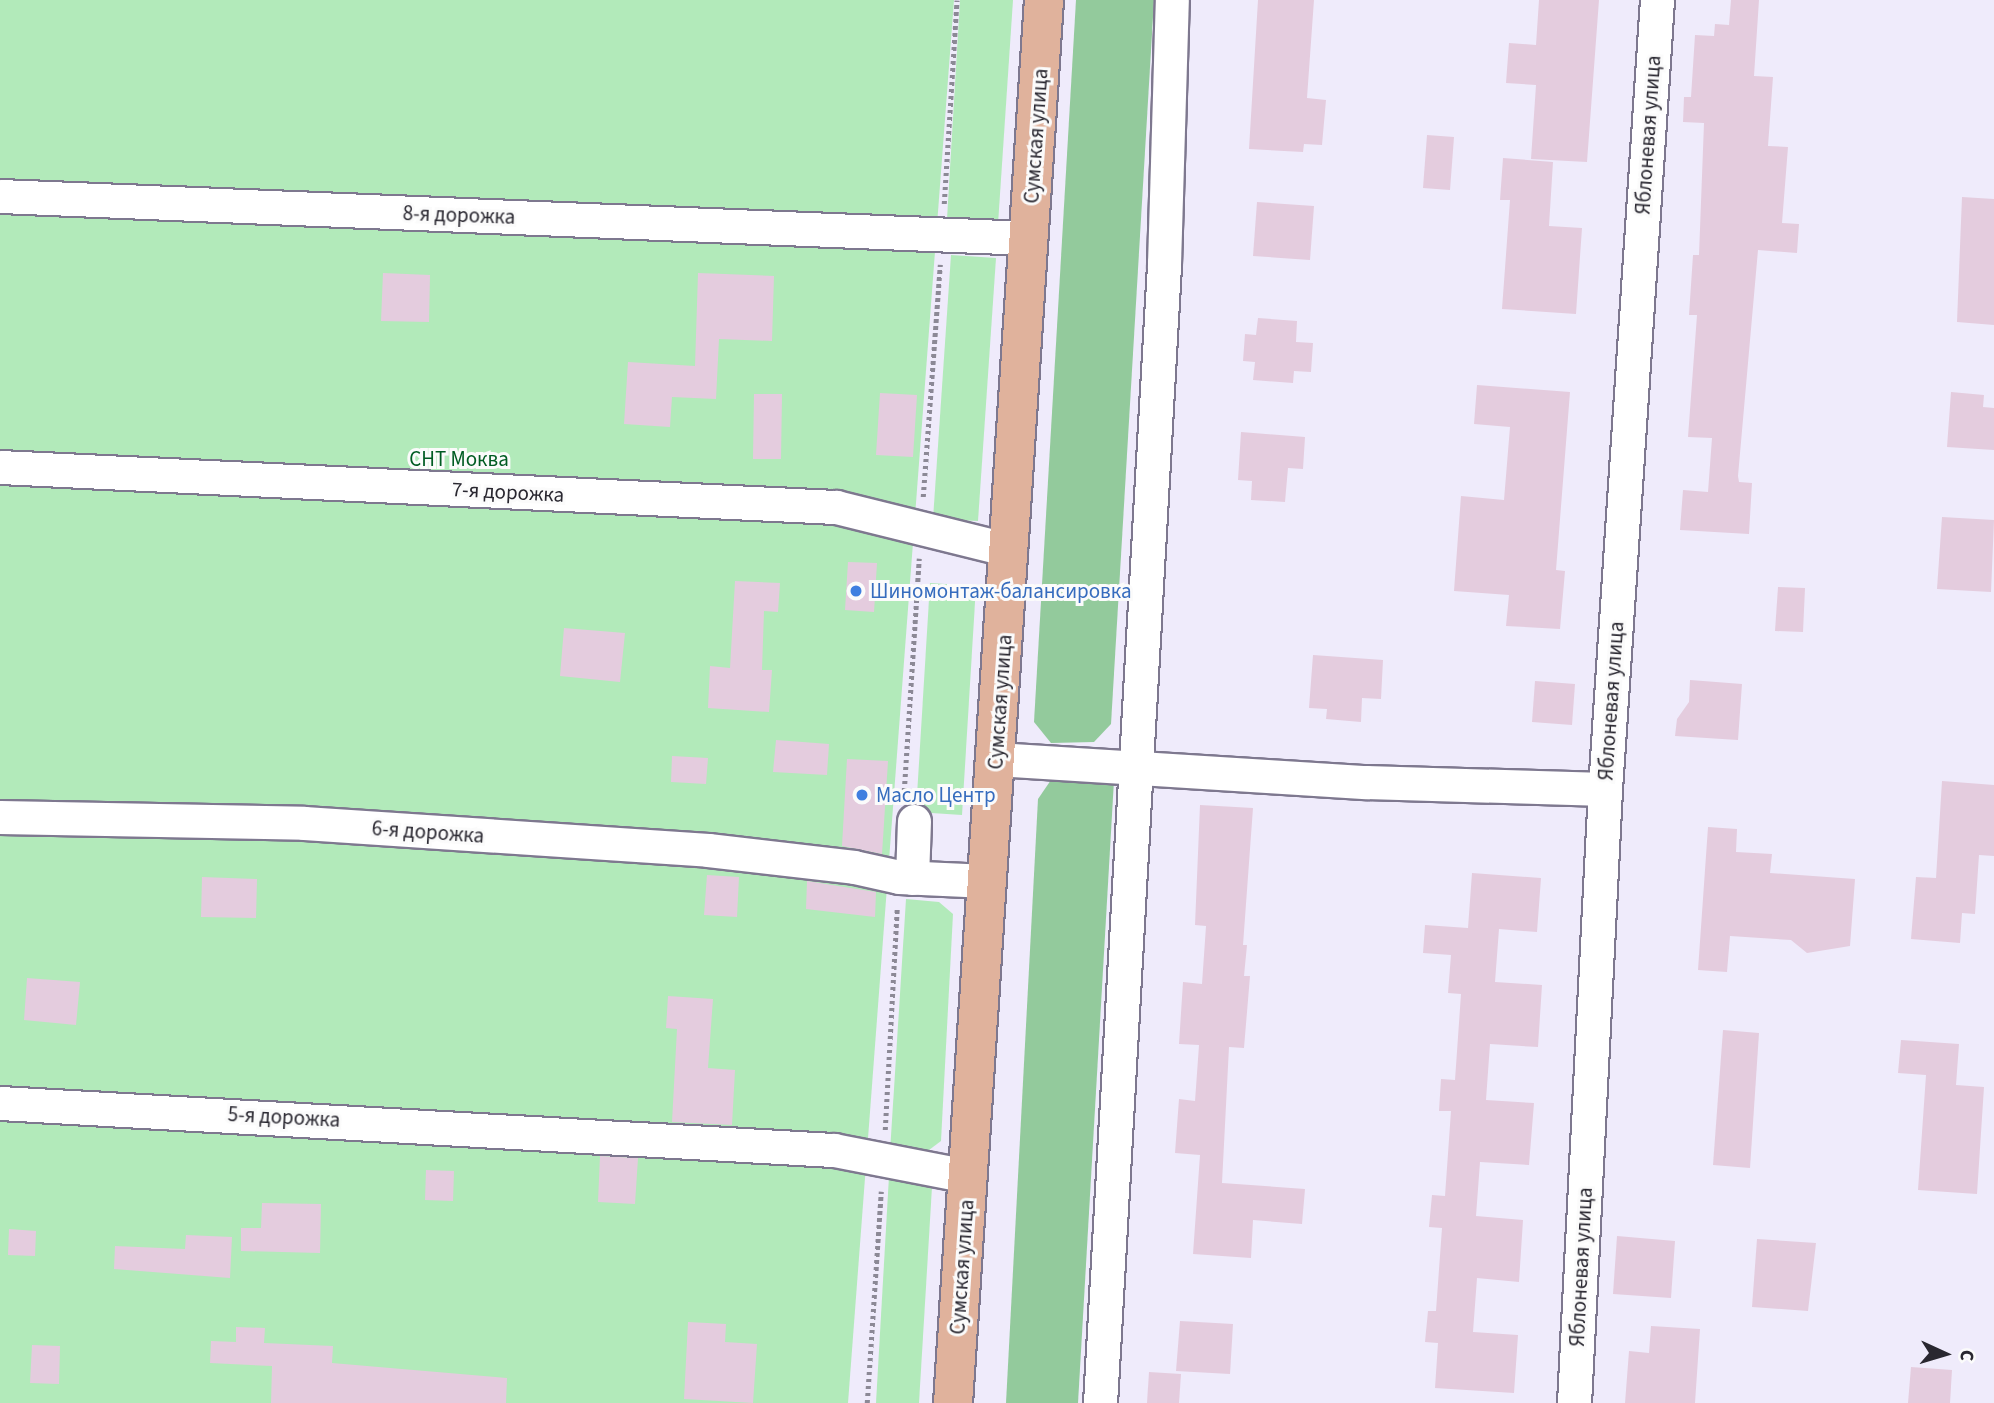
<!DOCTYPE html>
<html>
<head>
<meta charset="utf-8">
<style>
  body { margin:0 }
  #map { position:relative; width:1994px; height:1403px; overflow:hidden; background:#efebfb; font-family:"Source Sans 3",sans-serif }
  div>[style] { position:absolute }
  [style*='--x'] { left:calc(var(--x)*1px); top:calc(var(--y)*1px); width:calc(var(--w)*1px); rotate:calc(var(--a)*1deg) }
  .green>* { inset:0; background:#b2eaba }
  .forest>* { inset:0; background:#93ca9c }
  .building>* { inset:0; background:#e4ccde }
  .path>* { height:4.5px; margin-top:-2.25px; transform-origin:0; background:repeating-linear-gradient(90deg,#8c8996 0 3.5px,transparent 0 7px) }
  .roads { filter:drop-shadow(2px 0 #7e788f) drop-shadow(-2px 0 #7e788f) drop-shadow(0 2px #7e788f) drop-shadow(0 -2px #7e788f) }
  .minor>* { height:33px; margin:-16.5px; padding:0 16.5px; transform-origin:16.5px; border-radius:16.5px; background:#fff }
  .major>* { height:38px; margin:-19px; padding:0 19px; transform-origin:19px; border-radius:19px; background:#e0b29c }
  .dots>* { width:19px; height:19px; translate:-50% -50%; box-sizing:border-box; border:4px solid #fbfbfb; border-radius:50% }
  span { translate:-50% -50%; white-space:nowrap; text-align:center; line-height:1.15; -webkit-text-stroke:6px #fbfbfb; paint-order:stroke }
  .street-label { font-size:21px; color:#292730 }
  .park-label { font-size:21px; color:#015c23 }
  .shop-label { font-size:21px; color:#366cbe }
  .left { translate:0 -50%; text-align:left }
  .north { position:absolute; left:1910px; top:1319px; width:70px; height:70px; -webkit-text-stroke:5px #fbfbfb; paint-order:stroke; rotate:94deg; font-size:19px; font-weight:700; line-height:28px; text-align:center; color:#292730 }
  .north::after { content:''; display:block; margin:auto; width:24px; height:32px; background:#292730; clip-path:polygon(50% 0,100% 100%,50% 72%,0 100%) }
</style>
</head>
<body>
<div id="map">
  <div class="green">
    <div style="clip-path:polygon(0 0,954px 0,848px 1403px,0 1403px)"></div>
    <div style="clip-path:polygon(960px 0,1013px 0,998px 224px,947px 219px)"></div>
    <div style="clip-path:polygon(951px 255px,996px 258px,978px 521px,933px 519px)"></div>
    <div style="clip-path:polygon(930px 583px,976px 586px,962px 815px,916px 812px)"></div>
    <div style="clip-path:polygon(906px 899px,939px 902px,953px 914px,941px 1141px,925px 1153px,890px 1152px)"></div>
    <div style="clip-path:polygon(889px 1176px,921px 1178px,932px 1187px,919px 1403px,876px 1403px)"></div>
  </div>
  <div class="forest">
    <div style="clip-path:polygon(1076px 0,1154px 0,1111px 724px,1094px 742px,1051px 743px,1034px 722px)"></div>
    <div style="clip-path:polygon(1053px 777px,1114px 780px,1078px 1403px,1006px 1403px,1038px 799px)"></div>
  </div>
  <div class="building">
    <div style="clip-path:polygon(1258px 0,1314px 0,1307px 98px,1326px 100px,1322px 145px,1304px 144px,1303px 152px,1249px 149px)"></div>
    <div style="clip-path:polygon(1539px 0,1599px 0,1587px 162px,1531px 159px,1536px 85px,1506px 83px,1509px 43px,1536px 45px)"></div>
    <div style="clip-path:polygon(1731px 0,1759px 0,1754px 76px,1773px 77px,1768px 146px,1788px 147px,1782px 223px,1799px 224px,1797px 253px,1758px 250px,1738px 476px,1739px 482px,1752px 483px,1749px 534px,1680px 530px,1683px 490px,1708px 492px,1712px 438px,1688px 437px,1697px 315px,1689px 315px,1693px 255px,1699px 255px,1704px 123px,1683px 122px,1684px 97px,1691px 97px,1695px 35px,1714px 36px,1715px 24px,1729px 25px)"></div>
    <div style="clip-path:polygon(1427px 135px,1454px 137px,1450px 190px,1423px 188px)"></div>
    <div style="clip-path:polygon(1503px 158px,1553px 162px,1549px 226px,1582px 228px,1576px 314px,1502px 309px,1510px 200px,1500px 200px)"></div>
    <div style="clip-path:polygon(1962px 197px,1994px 199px,1994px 325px,1957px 322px)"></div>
    <div style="clip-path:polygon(1257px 202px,1314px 206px,1310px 260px,1253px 256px)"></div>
    <div style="clip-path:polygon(383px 273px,430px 275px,429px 322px,381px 321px)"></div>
    <div style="clip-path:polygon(698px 273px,774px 276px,772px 341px,719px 339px,716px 399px,672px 397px,670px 427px,624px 424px,628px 362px,695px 366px)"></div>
    <div style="clip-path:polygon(1258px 318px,1297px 321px,1296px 342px,1313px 343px,1311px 372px,1294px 371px,1293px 383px,1253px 380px,1255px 362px,1243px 361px,1245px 334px,1256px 335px)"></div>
    <div style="clip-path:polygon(1477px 385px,1570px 392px,1556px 570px,1565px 571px,1560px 629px,1506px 626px,1509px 595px,1454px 591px,1461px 496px,1504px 500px,1510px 427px,1474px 424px)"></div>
    <div style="clip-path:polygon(1951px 392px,1984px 395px,1983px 407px,1994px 408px,1994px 450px,1947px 447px)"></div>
    <div style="clip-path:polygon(880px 393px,917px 395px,913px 457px,876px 455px)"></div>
    <div style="clip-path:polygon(754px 394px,782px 394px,781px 459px,753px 459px)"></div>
    <div style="clip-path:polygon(1241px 432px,1305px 437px,1303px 469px,1288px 468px,1285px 502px,1251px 500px,1252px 481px,1238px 480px)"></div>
    <div style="clip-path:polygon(1942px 517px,1994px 520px,1991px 592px,1937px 589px)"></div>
    <div style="clip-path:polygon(848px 562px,877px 563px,874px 612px,845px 610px)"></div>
    <div style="clip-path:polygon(735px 581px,780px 583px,778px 612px,764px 611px,762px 670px,772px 670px,769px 712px,708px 708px,710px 666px,730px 668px)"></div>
    <div style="clip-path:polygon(1778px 587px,1805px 588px,1803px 632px,1775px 631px)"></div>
    <div style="clip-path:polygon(564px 628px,625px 633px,620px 682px,560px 676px)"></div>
    <div style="clip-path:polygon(1313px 655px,1383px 660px,1381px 699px,1362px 698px,1361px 722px,1326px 719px,1327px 709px,1309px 708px)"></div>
    <div style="clip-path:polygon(1690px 680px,1742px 684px,1738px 740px,1675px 736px,1677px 719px,1689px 702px)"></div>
    <div style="clip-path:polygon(1535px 681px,1575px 684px,1572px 725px,1532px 722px)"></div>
    <div style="clip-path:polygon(776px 740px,829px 744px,827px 775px,773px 772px)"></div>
    <div style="clip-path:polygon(672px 756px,708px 758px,706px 784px,671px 782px)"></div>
    <div style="clip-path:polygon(847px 759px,888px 761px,882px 854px,842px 846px)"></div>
    <div style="clip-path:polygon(1942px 781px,1994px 785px,1994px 856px,1979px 855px,1975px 914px,1962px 913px,1960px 943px,1911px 939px,1916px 877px,1936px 878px)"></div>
    <div style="clip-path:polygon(1200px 805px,1253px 808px,1243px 945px,1247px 945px,1244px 976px,1250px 976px,1244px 1048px,1229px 1047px,1222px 1183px,1305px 1189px,1302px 1224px,1253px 1220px,1251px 1258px,1193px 1254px,1200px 1155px,1175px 1153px,1179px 1099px,1195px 1101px,1199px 1045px,1179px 1044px,1183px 982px,1202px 984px,1206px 926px,1195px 925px)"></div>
    <div style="clip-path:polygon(1708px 827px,1737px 829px,1736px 852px,1772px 854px,1770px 873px,1855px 879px,1850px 946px,1807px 953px,1791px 940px,1730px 936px,1727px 972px,1698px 970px)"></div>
    <div style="clip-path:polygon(1472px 873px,1541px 878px,1537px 932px,1499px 929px,1495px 982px,1542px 985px,1538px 1047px,1490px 1044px,1486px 1100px,1534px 1103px,1529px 1165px,1480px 1162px,1476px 1216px,1523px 1220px,1519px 1282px,1477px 1278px,1473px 1332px,1518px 1335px,1514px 1393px,1435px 1388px,1438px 1343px,1425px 1342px,1428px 1311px,1436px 1311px,1442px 1228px,1429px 1227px,1432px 1195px,1445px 1196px,1451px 1111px,1439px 1111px,1441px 1079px,1455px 1080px,1461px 994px,1448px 993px,1451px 955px,1423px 953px,1425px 925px,1468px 928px)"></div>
    <div style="clip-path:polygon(707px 875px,739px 877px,737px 917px,704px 915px)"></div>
    <div style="clip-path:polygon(202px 877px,257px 879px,256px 918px,201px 917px)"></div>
    <div style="clip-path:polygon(807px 881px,876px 892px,875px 917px,806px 909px)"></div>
    <div style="clip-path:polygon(27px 978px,80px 982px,76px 1025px,24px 1020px)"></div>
    <div style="clip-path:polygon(668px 996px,713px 999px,708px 1068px,735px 1070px,732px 1125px,672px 1122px,677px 1029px,666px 1028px)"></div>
    <div style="clip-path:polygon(1723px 1030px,1759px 1033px,1750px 1168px,1713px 1165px)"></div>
    <div style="clip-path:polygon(1901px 1040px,1959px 1044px,1956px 1085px,1984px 1087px,1977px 1194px,1918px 1190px,1926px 1075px,1898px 1073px)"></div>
    <div style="clip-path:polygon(600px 1156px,638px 1158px,635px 1204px,598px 1202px)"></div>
    <div style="clip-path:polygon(426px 1170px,454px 1171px,453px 1201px,425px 1200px)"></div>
    <div style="clip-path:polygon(262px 1203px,321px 1204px,320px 1253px,241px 1251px,241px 1228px,261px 1228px)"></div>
    <div style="clip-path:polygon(9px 1229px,36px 1231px,35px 1256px,8px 1255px)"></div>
    <div style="clip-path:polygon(186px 1235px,232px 1237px,230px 1278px,114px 1269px,115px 1246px,185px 1249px)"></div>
    <div style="clip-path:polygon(1617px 1236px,1675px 1241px,1671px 1298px,1613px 1294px)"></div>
    <div style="clip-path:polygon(1757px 1239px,1816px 1243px,1808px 1311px,1752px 1307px)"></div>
    <div style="clip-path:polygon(1180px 1321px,1233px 1324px,1230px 1374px,1176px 1371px)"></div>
    <div style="clip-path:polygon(688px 1322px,726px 1324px,725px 1342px,757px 1344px,753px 1403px,684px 1399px)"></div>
    <div style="clip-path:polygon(1651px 1326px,1700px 1329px,1695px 1403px,1625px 1403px,1629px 1351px,1649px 1353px)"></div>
    <div style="clip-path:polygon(236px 1327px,265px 1328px,264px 1343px,333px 1346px,332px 1363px,507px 1378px,506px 1403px,271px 1403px,272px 1366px,210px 1363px,211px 1341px,236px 1342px)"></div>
    <div style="clip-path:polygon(32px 1345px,60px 1346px,59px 1384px,30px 1383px)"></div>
    <div style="clip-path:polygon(1911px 1367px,1952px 1370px,1950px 1403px,1908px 1403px)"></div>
    <div style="clip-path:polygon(1149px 1372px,1181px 1374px,1179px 1403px,1147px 1403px)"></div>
  </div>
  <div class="path">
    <div style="--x:944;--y:204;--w:204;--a:-86.4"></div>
    <div style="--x:923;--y:497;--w:233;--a:-85.8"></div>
    <div style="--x:904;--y:791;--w:233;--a:-86.3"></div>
    <div style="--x:885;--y:1130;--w:222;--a:-86.9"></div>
    <div style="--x:867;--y:1403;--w:212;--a:-86.2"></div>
  </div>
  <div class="roads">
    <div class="minor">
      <div style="--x:0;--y:196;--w:1030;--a:2.34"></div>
      <div style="--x:0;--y:467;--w:837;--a:2.74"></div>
      <div style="--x:836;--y:507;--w:179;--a:13.9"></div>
      <div style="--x:996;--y:759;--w:371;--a:3.6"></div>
      <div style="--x:1366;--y:782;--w:239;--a:1.7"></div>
      <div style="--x:0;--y:817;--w:304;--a:1.1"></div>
      <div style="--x:304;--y:823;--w:405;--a:3.8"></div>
      <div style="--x:708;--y:850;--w:147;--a:6.6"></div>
      <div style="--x:854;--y:867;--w:46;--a:12.5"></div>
      <div style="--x:899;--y:877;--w:89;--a:2.6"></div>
      <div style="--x:912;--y:878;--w:57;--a:-88"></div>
      <div style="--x:0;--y:1103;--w:835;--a:3.23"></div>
      <div style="--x:834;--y:1150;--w:136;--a:11"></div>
      <div style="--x:1100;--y:1403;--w:1141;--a:-86.78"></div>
      <div style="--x:1164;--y:264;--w:264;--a:-88.3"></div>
      <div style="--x:1574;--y:1403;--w:615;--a:-87.11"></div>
      <div style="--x:1605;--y:789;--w:791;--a:-86.23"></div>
    </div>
    <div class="major">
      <div style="--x:953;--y:1403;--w:1406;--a:-86.29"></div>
    </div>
  </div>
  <div class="dots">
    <div style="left:856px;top:591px;background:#3f7fe0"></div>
    <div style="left:862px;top:795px;background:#3f7fe0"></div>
  </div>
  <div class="street-label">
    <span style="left:1648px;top:135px;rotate:-86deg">Яблоневая улица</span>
    <span style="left:1036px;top:136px;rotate:-86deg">Сумская улица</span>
    <span style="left:459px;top:215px;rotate:2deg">8-я дорожка</span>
    <span style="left:508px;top:492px;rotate:3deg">7-я дорожка</span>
    <span style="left:1611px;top:701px;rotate:-86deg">Яблоневая улица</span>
    <span style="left:1000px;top:702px;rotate:-86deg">Сумская улица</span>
    <span style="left:428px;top:832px;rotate:4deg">6-я дорожка</span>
    <span style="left:284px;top:1117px;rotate:3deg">5-я дорожка</span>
    <span style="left:962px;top:1267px;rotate:-86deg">Сумская улица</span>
    <span style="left:1581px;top:1267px;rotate:-87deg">Яблоневая улица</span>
  </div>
  <div class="park-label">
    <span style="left:459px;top:459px">СНТ Моква</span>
  </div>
  <div class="shop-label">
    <span class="left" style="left:870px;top:591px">Шиномонтаж-балансировка</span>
    <span class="left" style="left:876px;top:795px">Масло Центр</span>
  </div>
  <div class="north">С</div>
</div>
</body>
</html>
